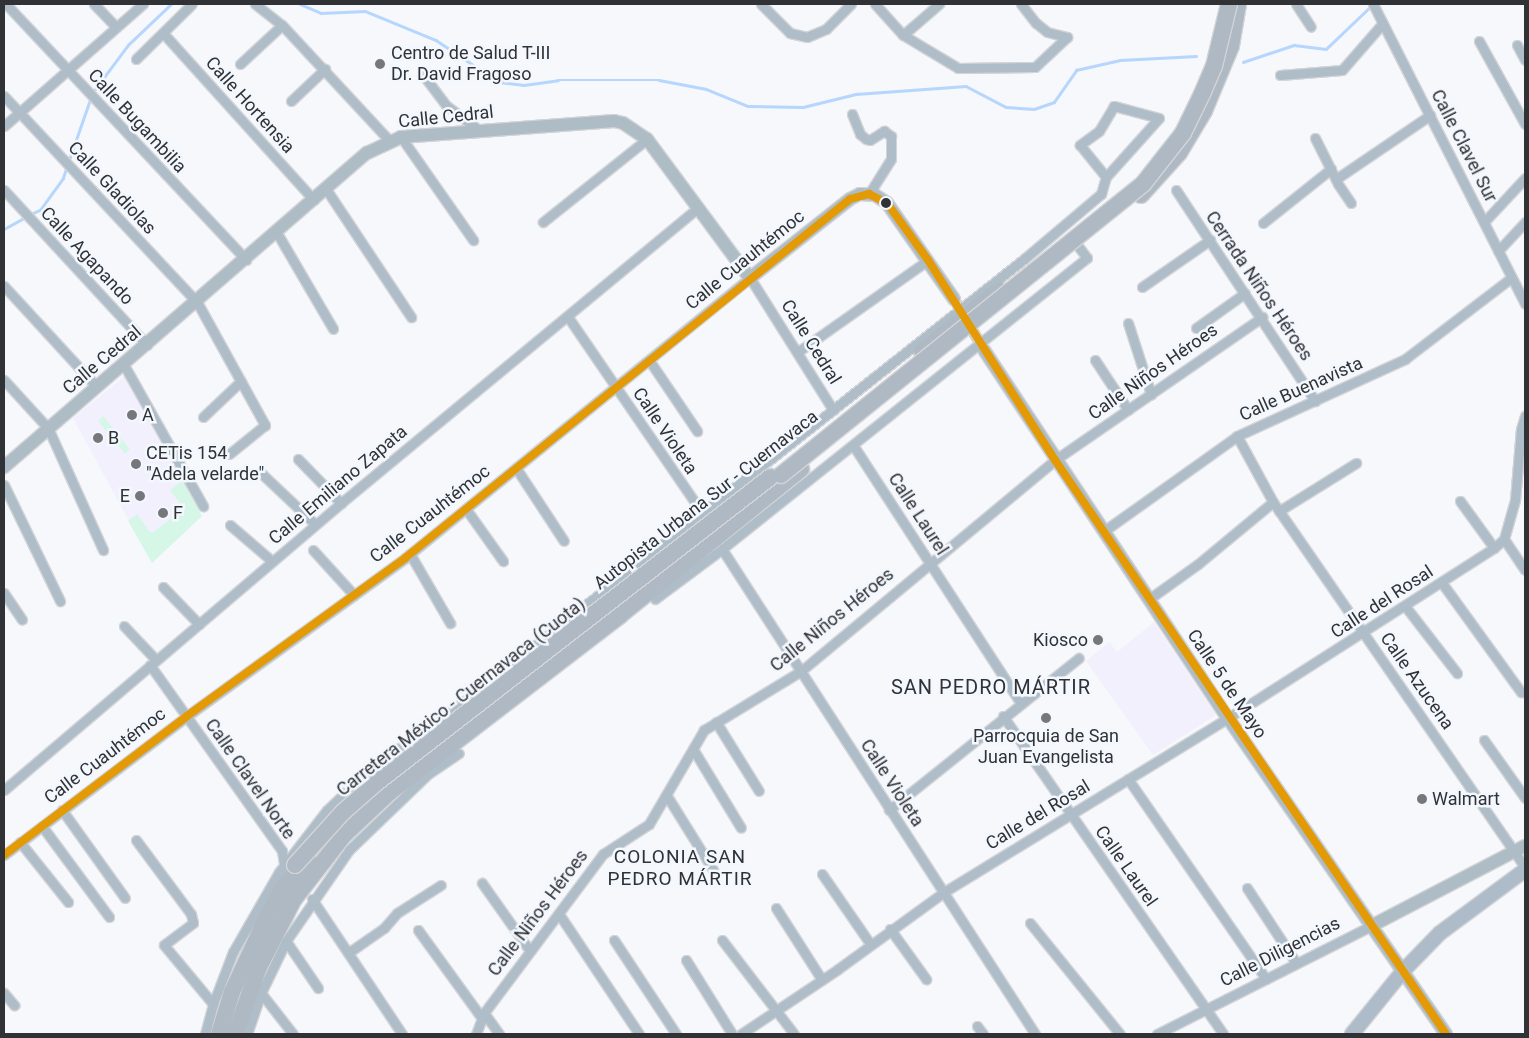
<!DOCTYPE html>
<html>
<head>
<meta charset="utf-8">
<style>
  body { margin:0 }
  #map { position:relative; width:1529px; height:1038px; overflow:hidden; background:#f6f8fb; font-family:Roboto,sans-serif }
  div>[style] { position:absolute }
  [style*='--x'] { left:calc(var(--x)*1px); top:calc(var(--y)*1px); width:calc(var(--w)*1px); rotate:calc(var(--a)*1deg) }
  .education>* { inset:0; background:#f2f0fc }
  .green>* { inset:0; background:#d6f7e8 }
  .stream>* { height:2.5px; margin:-1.25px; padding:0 1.25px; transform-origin:1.25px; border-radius:1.25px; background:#b6d6fd }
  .secondary-tunnel>* { height:12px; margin-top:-6px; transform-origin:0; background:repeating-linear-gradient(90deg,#ced0d3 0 12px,transparent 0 18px) }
  .roads { filter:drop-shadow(1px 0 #d3d4d7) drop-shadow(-1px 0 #d3d4d7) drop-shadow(0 1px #d3d4d7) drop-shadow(0 -1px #d3d4d7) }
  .street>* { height:9px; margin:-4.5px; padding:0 4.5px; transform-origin:4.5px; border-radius:4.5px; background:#afbdc8 }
  .secondary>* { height:12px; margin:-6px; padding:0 6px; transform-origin:6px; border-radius:6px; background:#aebcc6 }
  .primary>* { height:14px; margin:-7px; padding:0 7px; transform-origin:7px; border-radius:7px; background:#adbcc8 }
  .highway>* { height:16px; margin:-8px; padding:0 8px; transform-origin:8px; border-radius:8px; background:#aeb9c3 }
  .bridges { filter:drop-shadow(1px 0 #d3d4d7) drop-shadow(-1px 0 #d3d4d7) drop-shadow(0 1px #d3d4d7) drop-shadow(0 -1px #d3d4d7) }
  .highway-bridge>* { height:16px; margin:-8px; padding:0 8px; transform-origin:8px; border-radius:8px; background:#aeb9c3 }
  .bus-1>* { height:8px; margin:-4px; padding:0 4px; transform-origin:4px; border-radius:4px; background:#e39a05 }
  .dots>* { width:14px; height:14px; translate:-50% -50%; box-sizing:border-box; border:2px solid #f3f7fe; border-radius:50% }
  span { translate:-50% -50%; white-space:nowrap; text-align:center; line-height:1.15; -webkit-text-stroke:5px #f3f7fe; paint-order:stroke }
  .poi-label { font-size:18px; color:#303235 }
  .left { translate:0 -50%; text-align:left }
  .right { translate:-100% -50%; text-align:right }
  .street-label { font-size:18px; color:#303235 }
  .neighbourhood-label { font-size:19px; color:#303235; letter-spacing:1px }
  .quarter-label { font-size:20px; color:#303235; letter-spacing:1px }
  .frame { position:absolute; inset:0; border:5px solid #303235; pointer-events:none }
</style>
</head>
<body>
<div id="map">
  <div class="education">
    <div style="clip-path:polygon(127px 374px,202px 516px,152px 563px,73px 418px)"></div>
    <div style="clip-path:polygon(1154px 622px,1216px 715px,1153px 755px,1086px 661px,1109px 642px,1117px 652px)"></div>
  </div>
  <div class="green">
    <div style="clip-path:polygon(103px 416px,130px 449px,125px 454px,98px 421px)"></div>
    <div style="clip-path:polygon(183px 480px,202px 516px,152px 563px,128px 521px,137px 514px,150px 532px,153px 532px,184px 509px,170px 490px)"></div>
  </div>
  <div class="stream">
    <div style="--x:300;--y:4;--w:23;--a:23"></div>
    <div style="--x:321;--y:13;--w:44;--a:-2.6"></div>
    <div style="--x:365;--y:11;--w:77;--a:22.2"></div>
    <div style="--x:436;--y:40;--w:76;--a:33.7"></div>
    <div style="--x:499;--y:82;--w:25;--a:7"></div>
    <div style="--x:524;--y:85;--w:34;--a:-8"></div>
    <div style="--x:558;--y:80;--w:101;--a:0"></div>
    <div style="--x:659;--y:80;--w:48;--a:10.8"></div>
    <div style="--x:706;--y:89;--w:45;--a:22"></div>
    <div style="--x:748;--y:106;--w:55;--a:1"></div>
    <div style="--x:803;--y:107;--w:55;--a:-13.8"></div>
    <div style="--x:856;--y:94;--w:110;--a:-4.2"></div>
    <div style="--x:966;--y:86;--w:45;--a:27.7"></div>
    <div style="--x:1006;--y:107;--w:28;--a:4"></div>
    <div style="--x:1034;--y:109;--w:21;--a:-19"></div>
    <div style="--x:1054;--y:102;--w:39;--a:-55"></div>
    <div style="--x:1076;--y:70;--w:45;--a:-12.8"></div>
    <div style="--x:1120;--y:60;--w:76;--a:-3"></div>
    <div style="--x:1243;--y:62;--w:54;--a:-18.4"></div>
    <div style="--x:1294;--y:45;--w:32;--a:7"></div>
    <div style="--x:1326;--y:49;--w:62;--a:-43.7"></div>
    <div style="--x:93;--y:92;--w:59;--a:-53.3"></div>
    <div style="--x:128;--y:45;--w:59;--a:-43.6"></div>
    <div style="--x:69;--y:160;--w:67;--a:-70.8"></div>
    <div style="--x:31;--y:214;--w:10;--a:-24"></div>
    <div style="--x:40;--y:210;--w:39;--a:-54"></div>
    <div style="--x:63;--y:178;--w:13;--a:-72"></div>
    <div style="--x:4;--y:229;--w:25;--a:-29"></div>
  </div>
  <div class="secondary-tunnel">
    <div style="--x:954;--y:299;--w:59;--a:59.5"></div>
  </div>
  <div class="roads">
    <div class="street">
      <div style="--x:6;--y:4;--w:351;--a:46.8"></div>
      <div style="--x:94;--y:4;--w:32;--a:46"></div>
      <div style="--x:255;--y:4;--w:34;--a:38"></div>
      <div style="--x:282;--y:25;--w:157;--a:47.1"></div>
      <div style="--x:761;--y:4;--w:41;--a:45"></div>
      <div style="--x:790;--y:33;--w:17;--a:13"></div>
      <div style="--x:807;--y:37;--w:21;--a:-23"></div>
      <div style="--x:826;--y:29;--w:35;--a:-45"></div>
      <div style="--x:875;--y:4;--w:42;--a:47.9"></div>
      <div style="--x:903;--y:35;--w:64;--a:31"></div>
      <div style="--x:958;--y:68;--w:77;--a:-0.7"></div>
      <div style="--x:1035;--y:67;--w:44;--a:-43.2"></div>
      <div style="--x:1021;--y:4;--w:24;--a:52"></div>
      <div style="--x:1036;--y:23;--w:14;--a:39"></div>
      <div style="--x:1047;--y:32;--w:21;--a:14"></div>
      <div style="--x:1296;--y:4;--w:27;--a:57"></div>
      <div style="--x:1373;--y:4;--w:336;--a:63.1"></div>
      <div style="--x:163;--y:33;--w:225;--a:47.9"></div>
      <div style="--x:903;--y:35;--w:48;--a:-40.7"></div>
      <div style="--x:1479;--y:41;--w:95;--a:61"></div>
      <div style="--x:1517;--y:45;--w:17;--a:62"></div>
      <div style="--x:136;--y:59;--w:78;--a:-44.5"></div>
      <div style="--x:240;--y:64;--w:57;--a:-42.9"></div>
      <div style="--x:1280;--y:75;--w:62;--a:-4.6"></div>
      <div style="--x:1342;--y:70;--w:62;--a:-48.9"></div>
      <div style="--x:424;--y:76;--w:38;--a:53"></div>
      <div style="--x:447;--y:106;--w:40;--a:37"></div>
      <div style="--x:4;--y:96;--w:282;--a:46.9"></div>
      <div style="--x:197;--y:302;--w:141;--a:61.1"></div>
      <div style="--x:265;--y:425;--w:46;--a:141.1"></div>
      <div style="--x:291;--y:101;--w:47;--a:-43.3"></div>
      <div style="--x:852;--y:114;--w:22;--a:68"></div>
      <div style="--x:860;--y:134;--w:8;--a:40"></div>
      <div style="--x:866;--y:139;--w:4;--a:14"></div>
      <div style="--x:870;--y:140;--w:17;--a:-33"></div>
      <div style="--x:884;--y:131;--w:9;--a:36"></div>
      <div style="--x:891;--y:136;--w:23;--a:90"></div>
      <div style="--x:891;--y:159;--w:41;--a:122.2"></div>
      <div style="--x:4;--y:126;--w:185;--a:-41.3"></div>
      <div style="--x:401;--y:137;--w:126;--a:55"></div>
      <div style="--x:1315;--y:138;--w:51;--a:63.4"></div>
      <div style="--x:1338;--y:184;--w:23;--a:56"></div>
      <div style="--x:1336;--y:179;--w:114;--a:-34.2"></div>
      <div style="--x:326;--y:189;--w:154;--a:56.4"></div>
      <div style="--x:4;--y:190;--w:211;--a:47.3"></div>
      <div style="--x:1176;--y:190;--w:253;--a:56.6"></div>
      <div style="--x:543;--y:222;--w:133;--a:-38.6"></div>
      <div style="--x:1484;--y:222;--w:60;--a:-47"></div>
      <div style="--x:1263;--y:223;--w:87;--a:-38.5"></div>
      <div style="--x:277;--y:233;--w:111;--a:59.7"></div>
      <div style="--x:1498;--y:251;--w:40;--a:-47"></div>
      <div style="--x:4;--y:286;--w:137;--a:47.4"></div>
      <div style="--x:1142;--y:287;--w:83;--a:-34.7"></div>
      <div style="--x:568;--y:317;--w:237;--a:55.6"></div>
      <div style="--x:1128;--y:323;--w:75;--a:72.1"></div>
      <div style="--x:1196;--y:328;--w:60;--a:-35.5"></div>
      <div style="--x:799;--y:351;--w:158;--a:-35.2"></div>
      <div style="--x:649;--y:360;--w:86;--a:55.9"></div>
      <div style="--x:1095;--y:360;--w:60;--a:56.6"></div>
      <div style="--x:124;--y:365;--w:162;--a:60.7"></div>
      <div style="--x:4;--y:380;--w:65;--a:47.5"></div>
      <div style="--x:48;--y:428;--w:134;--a:65.7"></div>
      <div style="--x:203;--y:417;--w:52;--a:-43.5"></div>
      <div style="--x:1237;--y:436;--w:75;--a:61.4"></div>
      <div style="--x:1273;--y:502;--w:444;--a:55.4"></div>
      <div style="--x:853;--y:445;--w:306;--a:57"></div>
      <div style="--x:298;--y:459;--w:62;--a:45.7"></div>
      <div style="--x:516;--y:468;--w:87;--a:56.7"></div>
      <div style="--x:261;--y:473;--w:74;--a:43.4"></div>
      <div style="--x:4;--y:485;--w:129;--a:64.2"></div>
      <div style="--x:1460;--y:501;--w:58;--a:54.1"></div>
      <div style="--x:466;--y:509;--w:64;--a:54.6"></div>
      <div style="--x:1279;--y:511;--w:91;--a:-31.9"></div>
      <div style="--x:230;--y:525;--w:55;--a:40.6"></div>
      <div style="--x:1104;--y:531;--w:163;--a:-35.5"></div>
      <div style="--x:1237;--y:436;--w:185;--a:-24.6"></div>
      <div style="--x:1405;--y:359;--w:133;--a:-37.4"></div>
      <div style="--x:1504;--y:539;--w:37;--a:56"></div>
      <div style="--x:722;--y:549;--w:577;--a:57.16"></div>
      <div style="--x:313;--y:550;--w:61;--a:47.7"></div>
      <div style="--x:410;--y:554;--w:80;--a:59.9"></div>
      <div style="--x:1442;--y:583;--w:135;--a:54.1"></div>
      <div style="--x:163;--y:587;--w:52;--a:45.8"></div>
      <div style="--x:4;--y:593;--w:32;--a:56"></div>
      <div style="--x:655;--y:599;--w:84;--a:-36.7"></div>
      <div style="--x:722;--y:549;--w:467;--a:-38.6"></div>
      <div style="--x:1087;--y:258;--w:15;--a:-127"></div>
      <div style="--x:1149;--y:599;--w:60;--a:-35.5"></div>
      <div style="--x:1198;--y:564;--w:97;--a:-39.6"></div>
      <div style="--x:1405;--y:606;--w:85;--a:52.2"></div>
      <div style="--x:124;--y:626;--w:47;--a:46.7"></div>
      <div style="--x:150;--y:665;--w:228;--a:54.6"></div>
      <div style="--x:282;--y:851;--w:13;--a:81"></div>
      <div style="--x:1003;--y:716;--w:387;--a:55.3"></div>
      <div style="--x:716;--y:722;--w:81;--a:58.1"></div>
      <div style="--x:1484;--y:740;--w:71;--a:54.7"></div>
      <div style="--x:693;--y:749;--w:92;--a:58.7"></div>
      <div style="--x:1128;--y:779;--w:243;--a:55.4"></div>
      <div style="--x:4;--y:790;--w:443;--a:-40.4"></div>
      <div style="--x:341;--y:503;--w:462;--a:-39.6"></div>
      <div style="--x:667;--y:796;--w:87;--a:58.1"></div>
      <div style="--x:62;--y:810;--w:108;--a:54.4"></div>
      <div style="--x:889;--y:810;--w:243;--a:-38.7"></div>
      <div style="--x:42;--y:826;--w:113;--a:53.6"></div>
      <div style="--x:136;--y:840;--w:92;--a:53.4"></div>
      <div style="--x:191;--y:914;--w:9;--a:77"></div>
      <div style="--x:193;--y:923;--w:36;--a:143"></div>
      <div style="--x:164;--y:945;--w:77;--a:50.3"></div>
      <div style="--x:20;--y:842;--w:77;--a:51.3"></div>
      <div style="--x:4;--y:855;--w:230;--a:-37.2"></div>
      <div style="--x:187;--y:716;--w:269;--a:-35.9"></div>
      <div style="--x:405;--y:558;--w:444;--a:-39.1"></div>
      <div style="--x:750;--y:278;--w:156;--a:57.8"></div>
      <div style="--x:822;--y:874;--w:86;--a:55.4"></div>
      <div style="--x:482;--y:883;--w:83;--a:54.8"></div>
      <div style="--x:1247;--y:888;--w:90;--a:56.8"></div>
      <div style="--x:312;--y:899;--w:162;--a:56.3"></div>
      <div style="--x:776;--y:908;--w:85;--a:57.4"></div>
      <div style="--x:559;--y:914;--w:144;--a:56.3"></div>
      <div style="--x:1030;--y:923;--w:143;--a:51"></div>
      <div style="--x:890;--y:929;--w:62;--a:54.2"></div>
      <div style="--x:418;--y:930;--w:107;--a:54.1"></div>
      <div style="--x:614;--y:940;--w:113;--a:56.6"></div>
      <div style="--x:722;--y:940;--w:118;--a:52.5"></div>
      <div style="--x:286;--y:941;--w:57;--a:55.8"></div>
      <div style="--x:348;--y:953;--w:44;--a:-34.8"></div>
      <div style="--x:384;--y:928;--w:20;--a:-49"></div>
      <div style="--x:397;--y:913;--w:52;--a:-32.5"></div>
      <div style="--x:686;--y:960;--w:87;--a:58.1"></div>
      <div style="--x:4;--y:993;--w:16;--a:50"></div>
      <div style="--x:261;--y:993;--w:52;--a:52"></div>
      <div style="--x:484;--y:1013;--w:26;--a:54"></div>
      <div style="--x:977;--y:1026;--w:10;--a:53"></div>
      <div style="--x:205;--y:1034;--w:31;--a:-75"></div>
      <div style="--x:213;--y:1004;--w:56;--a:-69"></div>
      <div style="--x:233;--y:952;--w:92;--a:-60.1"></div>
      <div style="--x:279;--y:872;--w:78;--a:-52.3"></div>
      <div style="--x:327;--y:810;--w:62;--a:-43.7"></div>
      <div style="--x:372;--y:767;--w:83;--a:-34.7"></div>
      <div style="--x:440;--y:720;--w:744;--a:-38.29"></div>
      <div style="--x:1024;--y:259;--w:101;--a:-40.2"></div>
      <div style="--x:1101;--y:194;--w:18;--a:-74"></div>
      <div style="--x:1106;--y:177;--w:79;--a:-48.1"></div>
      <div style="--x:1159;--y:118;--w:47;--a:-165.1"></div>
      <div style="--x:1114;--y:106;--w:29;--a:121"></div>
      <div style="--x:1099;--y:131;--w:24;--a:144"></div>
      <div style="--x:1080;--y:145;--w:41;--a:50.9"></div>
      <div style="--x:247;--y:1034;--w:43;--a:-71.1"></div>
      <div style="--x:261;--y:993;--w:58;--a:-64.3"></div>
      <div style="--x:286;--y:941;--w:111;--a:-55.3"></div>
      <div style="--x:349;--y:850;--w:110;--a:-43.9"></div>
      <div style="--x:428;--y:774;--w:37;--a:-34"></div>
      <div style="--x:476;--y:1034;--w:22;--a:-69"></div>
      <div style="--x:484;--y:1013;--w:199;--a:-53.2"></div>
      <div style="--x:603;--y:854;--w:55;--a:-33.1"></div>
      <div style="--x:649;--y:824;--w:109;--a:-59.7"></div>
      <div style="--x:704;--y:730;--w:114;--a:-31.3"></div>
      <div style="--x:801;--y:671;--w:330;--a:-39.7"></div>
      <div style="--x:1055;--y:460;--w:252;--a:-34.6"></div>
      <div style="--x:741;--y:1034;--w:117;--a:-33.8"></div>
      <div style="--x:838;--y:969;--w:131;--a:-36"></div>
      <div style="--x:944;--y:892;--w:333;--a:-31.5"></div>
      <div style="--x:1228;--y:718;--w:316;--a:-32.6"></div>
      <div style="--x:1494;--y:548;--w:13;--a:-42"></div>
      <div style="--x:1504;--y:539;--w:41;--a:-74.2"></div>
      <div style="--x:1515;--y:500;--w:71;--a:-85.2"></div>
      <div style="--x:1521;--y:429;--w:14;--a:-73"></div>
      <div style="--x:1157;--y:1034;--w:242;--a:-26.8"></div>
    </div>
    <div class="secondary">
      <div style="--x:984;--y:350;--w:442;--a:56.5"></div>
      <div style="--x:1228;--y:718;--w:384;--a:55.4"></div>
      <div style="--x:4;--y:467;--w:480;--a:-40.9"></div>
      <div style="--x:367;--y:153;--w:38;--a:-25"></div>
      <div style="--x:401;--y:137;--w:214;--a:-4.3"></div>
      <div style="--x:614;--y:121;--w:9;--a:13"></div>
      <div style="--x:623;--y:123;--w:29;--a:34"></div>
      <div style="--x:647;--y:139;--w:173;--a:53.5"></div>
      <div style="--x:750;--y:278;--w:127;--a:-38.3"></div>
      <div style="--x:850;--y:199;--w:11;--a:-27"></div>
      <div style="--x:860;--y:194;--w:15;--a:4"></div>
      <div style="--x:875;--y:195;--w:14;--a:34"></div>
      <div style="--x:887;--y:203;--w:117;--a:55.1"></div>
      <div style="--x:1373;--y:925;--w:171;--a:-27.5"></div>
    </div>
    <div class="primary">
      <div style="--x:1352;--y:1034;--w:81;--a:-51"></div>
      <div style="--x:1403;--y:971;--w:53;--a:-45.8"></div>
      <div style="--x:1440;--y:933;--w:106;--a:-36.5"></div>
    </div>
    <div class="highway">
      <div style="--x:1141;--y:195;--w:57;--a:-47.9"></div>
      <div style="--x:1179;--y:153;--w:49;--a:-59.2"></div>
      <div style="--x:1204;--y:111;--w:70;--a:-67.4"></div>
      <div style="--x:1231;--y:46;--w:43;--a:-80.5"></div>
      <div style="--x:922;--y:351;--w:98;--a:-38.4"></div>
      <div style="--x:219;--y:1034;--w:44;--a:-72.8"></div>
      <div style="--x:232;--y:992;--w:78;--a:-65.1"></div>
      <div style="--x:265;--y:921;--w:34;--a:-62"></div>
      <div style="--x:281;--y:891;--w:44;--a:-52.4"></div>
      <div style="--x:235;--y:1034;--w:71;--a:-70.3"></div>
      <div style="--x:259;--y:967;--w:76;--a:-62.8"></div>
      <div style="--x:294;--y:899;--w:81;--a:-52"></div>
      <div style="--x:344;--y:835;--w:63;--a:-43.1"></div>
      <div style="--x:390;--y:792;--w:289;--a:-37.5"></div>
      <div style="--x:619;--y:616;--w:234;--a:-38.9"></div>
    </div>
  </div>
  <div class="bridges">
    <div class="highway-bridge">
      <div style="--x:781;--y:475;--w:464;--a:-38.8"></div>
      <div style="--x:1143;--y:184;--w:65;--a:-51.9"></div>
      <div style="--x:1183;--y:133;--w:43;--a:-64"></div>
      <div style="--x:1202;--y:94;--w:30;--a:-67"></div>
      <div style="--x:1214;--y:66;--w:64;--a:-76.4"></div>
      <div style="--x:295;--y:865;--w:72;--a:-47.8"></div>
      <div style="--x:343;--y:812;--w:44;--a:-41.3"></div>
      <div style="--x:376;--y:783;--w:499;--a:-37.8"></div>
    </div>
  </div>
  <div class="bus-1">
    <div style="--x:4;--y:855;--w:230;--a:-37.2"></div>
    <div style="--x:187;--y:716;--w:269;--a:-35.9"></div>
    <div style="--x:405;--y:558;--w:572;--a:-38.89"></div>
    <div style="--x:850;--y:199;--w:20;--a:-15"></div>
    <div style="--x:869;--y:194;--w:20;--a:27"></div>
    <div style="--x:887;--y:203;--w:70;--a:54.3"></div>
    <div style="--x:928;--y:260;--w:237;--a:57.6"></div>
    <div style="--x:1055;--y:460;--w:695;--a:55.74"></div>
  </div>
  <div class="dots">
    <div style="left:380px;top:64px;background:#75777a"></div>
    <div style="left:886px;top:203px;background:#303235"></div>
    <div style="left:132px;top:415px;background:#75777a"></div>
    <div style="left:98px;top:438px;background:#75777a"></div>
    <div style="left:136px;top:464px;background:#75777a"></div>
    <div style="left:140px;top:496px;background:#75777a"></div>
    <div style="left:163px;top:513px;background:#75777a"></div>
    <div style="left:1098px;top:640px;background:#75777a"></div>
    <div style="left:1046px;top:718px;background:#75777a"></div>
    <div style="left:1422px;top:799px;background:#75777a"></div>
  </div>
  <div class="poi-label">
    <span class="left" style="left:391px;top:64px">Centro de Salud T-III<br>Dr. David Fragoso</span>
    <span class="left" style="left:142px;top:415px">A</span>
    <span class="left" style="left:108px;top:438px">B</span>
    <span class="left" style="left:146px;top:464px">CETis 154<br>"Adela velarde"</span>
    <span class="right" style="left:130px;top:496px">E</span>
    <span class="left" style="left:173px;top:513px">F</span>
    <span class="right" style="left:1088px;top:640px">Kiosco</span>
    <span style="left:1046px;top:747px">Parrocquia de San<br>Juan Evangelista</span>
    <span class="left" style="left:1432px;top:799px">Walmart</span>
  </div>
  <div class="street-label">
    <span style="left:250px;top:105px;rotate:48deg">Calle Hortensia</span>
    <span style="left:446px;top:117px;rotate:-6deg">Calle Cedral</span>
    <span style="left:137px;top:121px;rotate:47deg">Calle Bugambilia</span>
    <span style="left:1464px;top:146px;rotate:63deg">Calle Clavel Sur</span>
    <span style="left:112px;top:188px;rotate:47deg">Calle Gladiolas</span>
    <span style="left:87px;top:256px;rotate:47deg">Calle Agapando</span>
    <span style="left:745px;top:260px;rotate:-39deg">Calle Cuauhtémoc</span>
    <span style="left:1259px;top:286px;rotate:56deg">Cerrada Niños Héroes</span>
    <span style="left:811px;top:342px;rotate:58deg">Calle Cedral</span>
    <span style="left:102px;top:360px;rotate:-40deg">Calle Cedral</span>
    <span style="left:1153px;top:372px;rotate:-35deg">Calle Niños Héroes</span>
    <span style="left:1301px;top:389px;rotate:-24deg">Calle Buenavista</span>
    <span style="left:665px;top:431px;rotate:56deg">Calle Violeta</span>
    <span style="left:338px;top:485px;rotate:-40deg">Calle Emiliano Zapata</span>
    <span style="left:706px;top:500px;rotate:-38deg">Autopista Urbana Sur - Cuernavaca</span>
    <span style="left:430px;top:514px;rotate:-38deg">Calle Cuauhtémoc</span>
    <span style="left:918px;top:514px;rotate:57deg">Calle Laurel</span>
    <span style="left:1382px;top:602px;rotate:-33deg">Calle del Rosal</span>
    <span style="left:832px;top:620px;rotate:-39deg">Calle Niños Héroes</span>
    <span style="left:1417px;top:681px;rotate:55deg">Calle Azucena</span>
    <span style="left:1227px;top:684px;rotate:56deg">Calle 5 de Mayo</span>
    <span style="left:461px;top:697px;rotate:-38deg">Carretera México - Cuernavaca (Cuota)</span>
    <span style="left:105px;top:756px;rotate:-37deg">Calle Cuauhtémoc</span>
    <span style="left:250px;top:779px;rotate:55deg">Calle Clavel Norte</span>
    <span style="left:892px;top:783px;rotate:57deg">Calle Violeta</span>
    <span style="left:1038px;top:815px;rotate:-31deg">Calle del Rosal</span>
    <span style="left:1126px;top:866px;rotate:55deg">Calle Laurel</span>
    <span style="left:538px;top:913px;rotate:-53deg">Calle Niños Héroes</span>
    <span style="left:1280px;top:952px;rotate:-27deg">Calle Diligencias</span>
  </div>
  <div class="neighbourhood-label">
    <span style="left:680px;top:868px">COLONIA SAN<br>PEDRO MÁRTIR</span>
  </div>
  <div class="quarter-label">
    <span style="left:991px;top:687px">SAN PEDRO MÁRTIR</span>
  </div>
  <div class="frame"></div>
</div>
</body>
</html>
